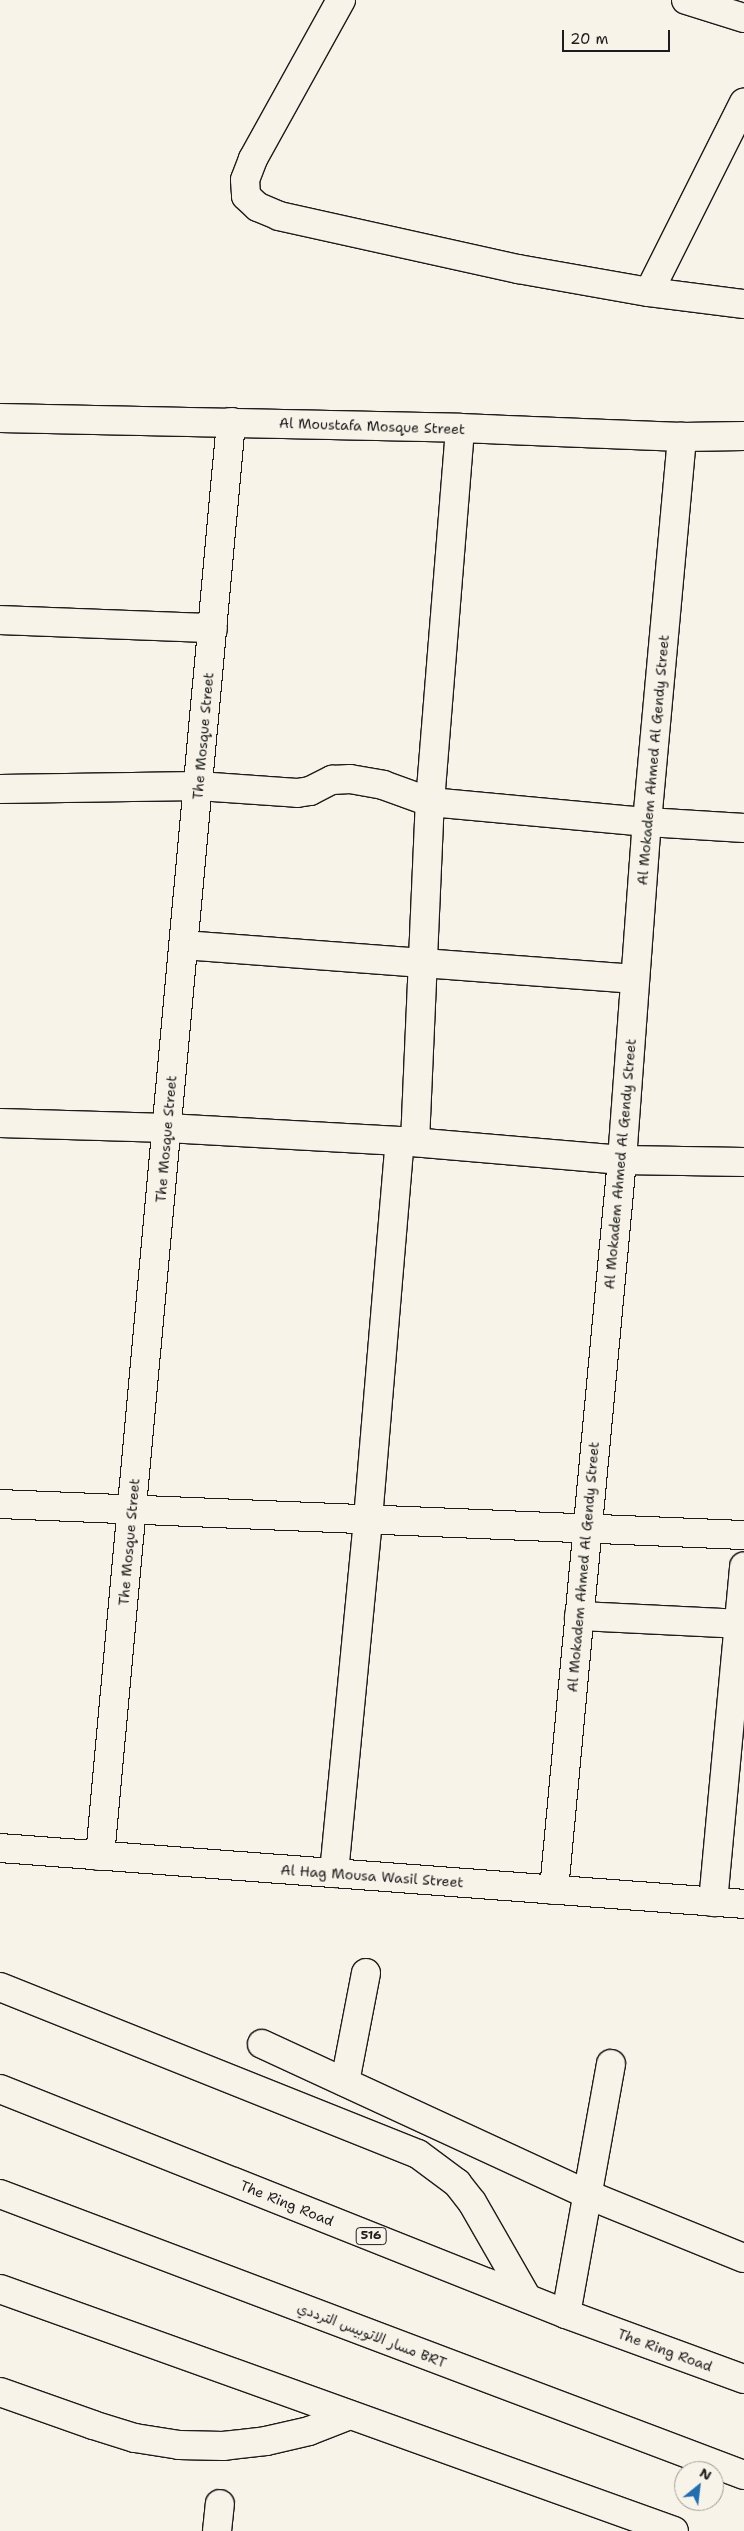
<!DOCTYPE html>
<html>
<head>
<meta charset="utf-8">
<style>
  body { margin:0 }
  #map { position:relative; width:744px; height:2531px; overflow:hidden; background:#f7f3e8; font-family:"Shantell Sans","Playpen Sans Arabic",sans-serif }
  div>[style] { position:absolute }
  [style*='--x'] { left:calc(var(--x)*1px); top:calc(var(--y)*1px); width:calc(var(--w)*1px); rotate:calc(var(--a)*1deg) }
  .roads { filter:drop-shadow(1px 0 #1c1c1c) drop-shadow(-1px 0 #1c1c1c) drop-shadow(0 1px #1c1c1c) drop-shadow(0 -1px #1c1c1c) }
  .minor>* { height:28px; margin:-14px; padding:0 14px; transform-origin:14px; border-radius:14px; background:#f7f3e8 }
  .highway>* { height:28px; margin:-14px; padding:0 14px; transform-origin:14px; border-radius:14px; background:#f7f3e8 }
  span { translate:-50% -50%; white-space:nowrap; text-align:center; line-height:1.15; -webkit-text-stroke:5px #f7f3e8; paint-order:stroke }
  .shield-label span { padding:1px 4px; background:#f7f3e8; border:1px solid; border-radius:4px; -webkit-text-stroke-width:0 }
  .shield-label { font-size:12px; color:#1c1c1c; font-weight:700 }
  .street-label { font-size:14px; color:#1c1c1c }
  .north { position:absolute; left:674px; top:2461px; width:50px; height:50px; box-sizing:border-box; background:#f7f3e8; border:1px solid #9f9d96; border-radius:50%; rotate:29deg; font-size:14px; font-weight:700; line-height:20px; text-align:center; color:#1c1c1c }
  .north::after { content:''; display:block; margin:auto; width:18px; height:22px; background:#1f6fb2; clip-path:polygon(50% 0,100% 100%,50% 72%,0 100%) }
  .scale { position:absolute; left:562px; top:30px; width:108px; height:22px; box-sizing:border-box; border:2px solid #1c1c1c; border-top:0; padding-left:6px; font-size:15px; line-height:18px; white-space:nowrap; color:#1c1c1c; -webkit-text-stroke:4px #f7f3e8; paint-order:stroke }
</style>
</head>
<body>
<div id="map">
  <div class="roads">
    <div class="minor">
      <div style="--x:341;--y:0;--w:182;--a:119"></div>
      <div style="--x:253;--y:159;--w:22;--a:111"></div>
      <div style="--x:245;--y:180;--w:16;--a:86"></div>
      <div style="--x:246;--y:196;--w:16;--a:43"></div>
      <div style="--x:258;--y:207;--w:23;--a:23"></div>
      <div style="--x:279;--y:216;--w:245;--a:12.5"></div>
      <div style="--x:518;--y:269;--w:133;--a:10"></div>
      <div style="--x:649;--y:292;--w:96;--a:7.2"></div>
      <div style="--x:686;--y:0;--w:61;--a:17.2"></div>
      <div style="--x:649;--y:292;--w:212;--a:-63.4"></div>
      <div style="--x:0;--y:418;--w:460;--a:1.2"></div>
      <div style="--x:460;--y:428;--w:222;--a:2.3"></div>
      <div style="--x:682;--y:437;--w:62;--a:-0.9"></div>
      <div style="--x:0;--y:620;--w:213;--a:2.2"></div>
      <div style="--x:0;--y:789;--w:198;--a:-0.9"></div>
      <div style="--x:198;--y:786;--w:99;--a:4"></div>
      <div style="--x:297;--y:793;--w:13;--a:-9"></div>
      <div style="--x:310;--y:791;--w:25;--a:-27"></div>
      <div style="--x:332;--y:780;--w:18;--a:-3"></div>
      <div style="--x:350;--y:779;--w:34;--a:10"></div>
      <div style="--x:383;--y:785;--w:50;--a:19.9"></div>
      <div style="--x:430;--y:802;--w:218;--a:5.3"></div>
      <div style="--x:647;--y:822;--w:97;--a:3.5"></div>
      <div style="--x:184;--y:945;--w:452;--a:4.3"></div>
      <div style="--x:0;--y:1123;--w:167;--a:1.7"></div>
      <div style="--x:167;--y:1128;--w:233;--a:3.2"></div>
      <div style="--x:400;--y:1141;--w:223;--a:4.9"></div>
      <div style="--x:622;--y:1160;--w:122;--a:0.9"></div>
      <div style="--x:415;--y:1142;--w:340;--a:-87.5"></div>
      <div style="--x:430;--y:802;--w:375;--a:-85.4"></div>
      <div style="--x:0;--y:1504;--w:745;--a:2.39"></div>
      <div style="--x:579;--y:1616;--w:165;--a:2.8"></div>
      <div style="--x:0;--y:1848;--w:746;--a:4.3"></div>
      <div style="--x:100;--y:1856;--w:1440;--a:-84.78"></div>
      <div style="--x:334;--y:1873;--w:356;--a:-84.5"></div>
      <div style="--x:368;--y:1519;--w:379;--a:-85.2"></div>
      <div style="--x:554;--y:1890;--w:733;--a:-84.68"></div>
      <div style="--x:622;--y:1160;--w:339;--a:-85.8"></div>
      <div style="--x:647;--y:822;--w:387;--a:-84.8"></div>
      <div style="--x:713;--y:1902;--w:337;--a:-84.7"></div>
      <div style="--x:262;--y:2044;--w:357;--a:24.8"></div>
      <div style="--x:586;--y:2194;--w:170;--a:22.1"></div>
      <div style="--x:345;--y:2082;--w:111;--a:-79.1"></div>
      <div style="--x:0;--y:2194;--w:795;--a:20.69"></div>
      <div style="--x:566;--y:2314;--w:254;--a:-79.8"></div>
      <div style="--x:217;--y:2531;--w:27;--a:-84"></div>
    </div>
    <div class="highway">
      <div style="--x:0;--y:1987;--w:450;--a:21.8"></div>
      <div style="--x:418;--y:2154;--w:49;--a:36.6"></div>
      <div style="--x:457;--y:2183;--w:24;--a:52"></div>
      <div style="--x:472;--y:2202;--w:111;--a:60.2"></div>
      <div style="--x:0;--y:2089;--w:609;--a:21.68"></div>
      <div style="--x:566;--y:2314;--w:189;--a:20.1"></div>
      <div style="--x:0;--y:2289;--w:716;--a:19.75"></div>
      <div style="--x:0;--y:2392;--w:99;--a:19.5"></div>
      <div style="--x:93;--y:2425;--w:44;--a:17.2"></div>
      <div style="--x:135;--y:2438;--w:45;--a:9"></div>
      <div style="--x:179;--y:2445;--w:44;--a:1.3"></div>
      <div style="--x:223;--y:2446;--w:43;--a:-6.6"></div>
      <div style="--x:266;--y:2441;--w:44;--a:-13.1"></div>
      <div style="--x:309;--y:2431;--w:44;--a:-21.3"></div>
    </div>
  </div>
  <div class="shield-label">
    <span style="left:371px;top:2236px">516</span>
  </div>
  <div class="street-label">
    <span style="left:372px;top:426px;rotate:2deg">Al Moustafa Mosque Street</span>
    <span style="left:203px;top:736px;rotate:-85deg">The Mosque Street</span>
    <span style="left:653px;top:760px;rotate:-85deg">Al Mokadem Ahmed Al Gendy Street</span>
    <span style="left:166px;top:1139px;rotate:-85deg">The Mosque Street</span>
    <span style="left:620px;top:1164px;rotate:-85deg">Al Mokadem Ahmed Al Gendy Street</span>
    <span style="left:129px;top:1542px;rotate:-85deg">The Mosque Street</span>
    <span style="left:583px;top:1567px;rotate:-85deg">Al Mokadem Ahmed Al Gendy Street</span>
    <span style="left:372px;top:1876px;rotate:4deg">Al Hag Mousa Wasil Street</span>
    <span style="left:287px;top:2203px;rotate:22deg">The Ring Road</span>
    <span style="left:372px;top:2335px;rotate:21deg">مسار الاتوبيس الترددي BRT</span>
    <span style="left:665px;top:2350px;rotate:20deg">The Ring Road</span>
  </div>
  <div class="north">N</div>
  <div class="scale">20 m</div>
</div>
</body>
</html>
